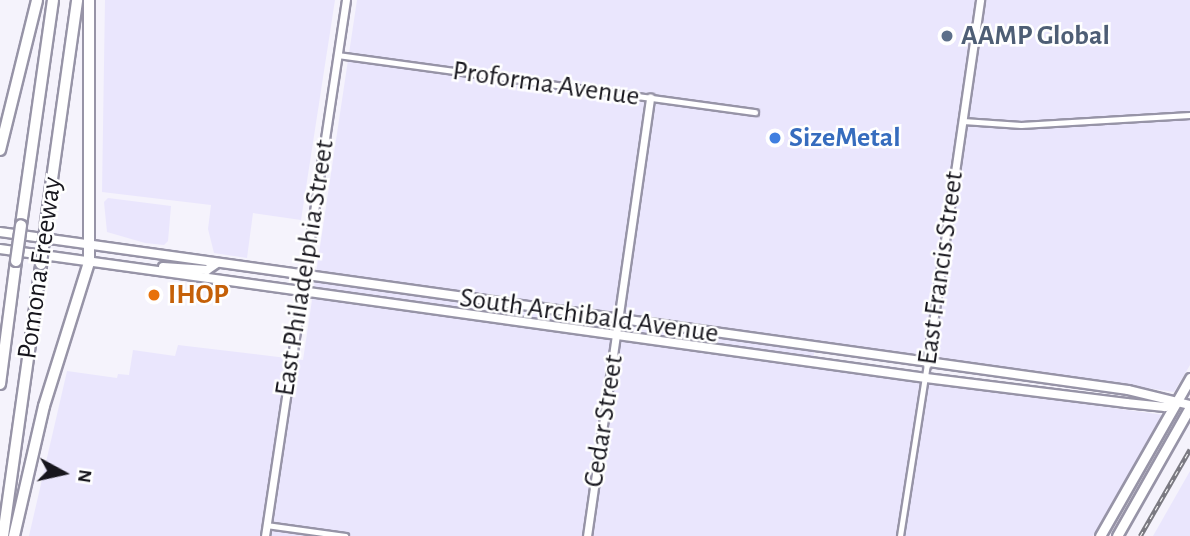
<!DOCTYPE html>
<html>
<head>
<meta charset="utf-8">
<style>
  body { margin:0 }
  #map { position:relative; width:1190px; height:536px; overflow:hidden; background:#f5f3fc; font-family:"Alegreya Sans",sans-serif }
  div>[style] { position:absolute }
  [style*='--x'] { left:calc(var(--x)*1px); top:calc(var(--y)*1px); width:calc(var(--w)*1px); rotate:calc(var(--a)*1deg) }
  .built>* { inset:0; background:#eae6fd }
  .roads { filter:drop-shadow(2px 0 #9794a7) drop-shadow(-2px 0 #9794a7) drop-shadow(0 2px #9794a7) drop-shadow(0 -2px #9794a7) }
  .minor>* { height:5px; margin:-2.5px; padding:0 2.5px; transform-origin:2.5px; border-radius:2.5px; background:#fff }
  .tertiary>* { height:7px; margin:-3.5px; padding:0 3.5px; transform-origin:3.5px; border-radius:3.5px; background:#fff }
  .secondary>* { height:8px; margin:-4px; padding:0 4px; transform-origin:4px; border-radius:4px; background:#fff }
  .primary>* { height:9px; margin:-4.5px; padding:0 4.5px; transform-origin:4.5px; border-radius:4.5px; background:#fff }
  .motorway>* { height:10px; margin:-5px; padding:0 5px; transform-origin:5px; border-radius:5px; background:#fff }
  .rail>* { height:4.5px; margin-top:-2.25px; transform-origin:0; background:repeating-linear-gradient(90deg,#fff 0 5px,#7b7a82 0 10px); box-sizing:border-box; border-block:2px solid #7b7a82 }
  .bridges { filter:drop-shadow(2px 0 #9794a7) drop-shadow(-2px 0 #9794a7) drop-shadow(0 2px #9794a7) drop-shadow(0 -2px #9794a7) }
  .motorway-bridge>* { height:10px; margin:-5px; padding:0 5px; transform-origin:5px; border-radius:5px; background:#fff }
  .dots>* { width:19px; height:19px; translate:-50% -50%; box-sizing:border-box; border:4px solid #fff; border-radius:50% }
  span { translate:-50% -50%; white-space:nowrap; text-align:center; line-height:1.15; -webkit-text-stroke:5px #fff; paint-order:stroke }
  .service-label { font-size:28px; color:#4e5e75; font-weight:700 }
  .left { translate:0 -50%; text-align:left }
  .street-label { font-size:28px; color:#17161d }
  .shop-label { font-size:28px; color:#366cbe; font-weight:700 }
  .food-label { font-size:28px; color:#c56008; font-weight:700 }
  .north { position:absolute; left:28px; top:438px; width:70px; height:70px; -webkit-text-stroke:5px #fff; paint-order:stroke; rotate:98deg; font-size:19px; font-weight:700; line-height:28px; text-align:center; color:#17161d }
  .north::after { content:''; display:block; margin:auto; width:24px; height:32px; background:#17161d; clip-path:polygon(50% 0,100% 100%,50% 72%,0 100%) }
</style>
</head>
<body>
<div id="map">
  <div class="built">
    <div style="clip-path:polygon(105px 0,335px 0,301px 220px,253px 213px,247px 258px,214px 253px,208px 229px,211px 205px,102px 192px)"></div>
    <div style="clip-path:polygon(357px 0,1190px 0,1190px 365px,1174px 392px,816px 341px,812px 367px,1164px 415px,1093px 536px,29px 536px,67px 371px,117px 378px,118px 374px,129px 375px,133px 350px,175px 356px,178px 345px,303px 360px)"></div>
    <div style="clip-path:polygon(108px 198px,171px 206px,168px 241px,164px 245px,145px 243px,107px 232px,104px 202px)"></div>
    <div style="clip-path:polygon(1190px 471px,1190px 536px,1153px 536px)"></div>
  </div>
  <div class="roads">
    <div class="minor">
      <div style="--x:338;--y:55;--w:421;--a:7.8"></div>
      <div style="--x:963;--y:121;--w:58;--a:3.9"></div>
      <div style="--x:1021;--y:125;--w:169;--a:-3.4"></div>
      <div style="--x:266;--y:525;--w:80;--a:7.9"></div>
      <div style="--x:900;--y:536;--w:174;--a:-81.1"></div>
    </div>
    <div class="tertiary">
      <div style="--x:927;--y:364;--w:368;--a:-81.7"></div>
      <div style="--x:265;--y:536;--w:542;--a:-81.41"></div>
      <div style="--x:587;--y:536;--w:443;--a:-81.8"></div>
    </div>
    <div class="secondary">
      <div style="--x:0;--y:232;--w:1139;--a:7.97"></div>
      <div style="--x:1128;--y:390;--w:64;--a:13.6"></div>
      <div style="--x:0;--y:249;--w:935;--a:7.93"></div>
      <div style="--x:926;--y:378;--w:202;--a:7.1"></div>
      <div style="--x:1126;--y:403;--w:39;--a:6"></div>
      <div style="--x:1165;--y:407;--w:11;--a:-22"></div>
      <div style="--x:163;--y:267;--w:44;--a:3.9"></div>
      <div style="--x:207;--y:270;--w:12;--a:-35"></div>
    </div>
    <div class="primary">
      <div style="--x:1100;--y:536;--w:182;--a:-60.3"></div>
      <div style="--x:1117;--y:536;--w:148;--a:-60.5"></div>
    </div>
    <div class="motorway">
      <div style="--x:0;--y:150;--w:154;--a:-76.1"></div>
      <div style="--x:21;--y:225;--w:227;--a:-81.9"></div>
      <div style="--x:45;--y:229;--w:231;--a:-82"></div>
      <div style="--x:0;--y:384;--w:124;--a:-82.6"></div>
      <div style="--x:3;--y:536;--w:275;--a:-82"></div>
      <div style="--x:14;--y:536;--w:133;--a:-77"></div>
      <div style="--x:44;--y:406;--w:151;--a:-72.6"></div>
      <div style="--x:89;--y:262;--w:262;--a:-90"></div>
    </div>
  </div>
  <div class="rail">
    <div style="--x:1140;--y:536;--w:100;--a:-60.1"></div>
  </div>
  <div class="bridges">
    <div class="motorway-bridge">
      <div style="--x:16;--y:261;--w:36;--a:-82"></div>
      <div style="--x:41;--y:264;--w:35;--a:-83"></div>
    </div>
  </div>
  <div class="dots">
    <div style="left:947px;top:36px;background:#5c6f8a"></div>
    <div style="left:775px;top:138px;background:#3f7fe0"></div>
    <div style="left:154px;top:295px;background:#e8710a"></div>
  </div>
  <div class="service-label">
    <span class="left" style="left:961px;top:36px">AAMP Global</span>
  </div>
  <div class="street-label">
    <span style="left:546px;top:84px;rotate:8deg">Proforma Avenue</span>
    <span style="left:40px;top:268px;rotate:-82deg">Pomona Freeway</span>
    <span style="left:305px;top:268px;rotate:-81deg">East Philadelphia Street</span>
    <span style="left:941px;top:268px;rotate:-82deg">East Francis Street</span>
    <span style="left:589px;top:316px;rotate:8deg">South Archibald Avenue</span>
    <span style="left:604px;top:421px;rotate:-81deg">Cedar Street</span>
  </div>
  <div class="shop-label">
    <span class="left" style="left:789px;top:138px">SizeMetal</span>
  </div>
  <div class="food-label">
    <span class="left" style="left:168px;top:295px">IHOP</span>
  </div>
  <div class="north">N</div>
</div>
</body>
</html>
